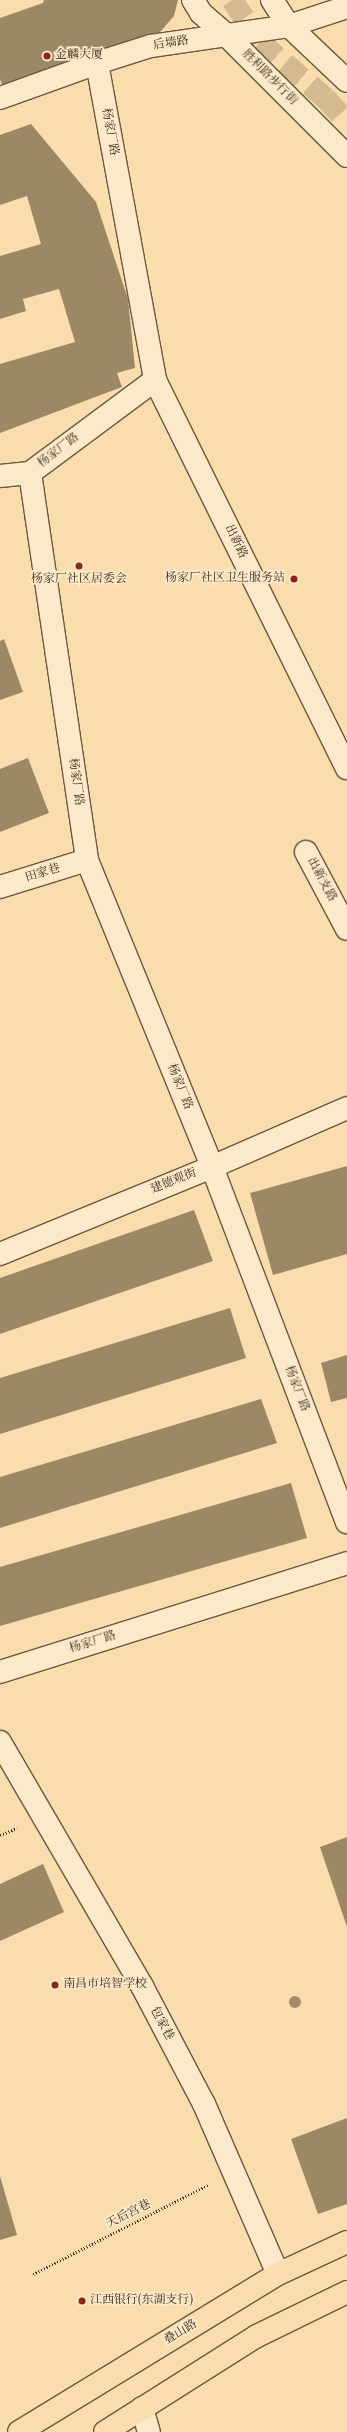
<!DOCTYPE html>
<html>
<head>
<meta charset="utf-8">
<style>
  body { margin:0 }
  #map { position:relative; width:347px; height:2432px; overflow:hidden; background:#f9ddad; font-family:Vollkorn,"Noto Serif SC",serif }
  div>[style] { position:absolute }
  [style*='--x'] { left:calc(var(--x)*1px); top:calc(var(--y)*1px); width:calc(var(--w)*1px); rotate:calc(var(--a)*1deg) }
  .building>* { inset:0; background:#9d8866 }
  .minor-tunnel>* { height:22px; margin-top:-11px; transform-origin:0; background:repeating-linear-gradient(90deg,#d3ba90 0 22px,transparent 0 33px) }
  .path>* { height:2.5px; margin-top:-1.25px; transform-origin:0; background:repeating-linear-gradient(90deg,#3a2c1a 0 1px,transparent 0 3px) }
  .roads { filter:drop-shadow(1px 0 #6a583f) drop-shadow(-1px 0 #6a583f) drop-shadow(0 1px #6a583f) drop-shadow(0 -1px #6a583f) }
  .minor>* { height:22px; margin:-11px; padding:0 11px; transform-origin:11px; border-radius:11px; background:#fbe9ca }
  .major>* { height:22px; margin:-11px; padding:0 11px; transform-origin:11px; border-radius:11px; background:#f9ddad }
  .trees>* { width:12px; height:12px; margin:-6px; border-radius:50%; background:#a28c69 }
  .dots>* { width:11px; height:11px; translate:-50% -50%; box-sizing:border-box; border:2px solid #fbe9ca; border-radius:50% }
  span { translate:-50% -50%; white-space:nowrap; text-align:center; line-height:1.15; -webkit-text-stroke:3.5px #fbe9ca; paint-order:stroke }
  .street-label { font-size:12px; color:#3a2c1a }
  .poi-label { font-size:12px; color:#3a2c1a }
  .left { translate:0 -50%; text-align:left }
  .right { translate:-100% -50%; text-align:right }
</style>
</head>
<body>
<div id="map">
  <div class="building">
    <div style="clip-path:polygon(44px 0,178px 0,174px 16px,160px 32px,3px 88px,0 79px,0 18px,43px 3px)"></div>
    <div style="clip-path:polygon(31px 124px,96px 202px,128px 299px,135px 368px,117px 373px,122px 387px,0 433px,0 364px,75px 342px,59px 289px,23px 299px,26px 311px,0 319px,0 256px,41px 244px,27px 196px,0 205px,0 135px)"></div>
    <div style="clip-path:polygon(4px 639px,23px 692px,0 700px,0 641px)"></div>
    <div style="clip-path:polygon(28px 758px,49px 813px,0 832px,0 769px)"></div>
    <div style="clip-path:polygon(347px 1166px,347px 1254px,273px 1275px,250px 1193px)"></div>
    <div style="clip-path:polygon(194px 1210px,213px 1261px,0 1334px,0 1278px)"></div>
    <div style="clip-path:polygon(230px 1308px,246px 1358px,0 1434px,0 1378px)"></div>
    <div style="clip-path:polygon(347px 1355px,347px 1398px,331px 1402px,321px 1363px)"></div>
    <div style="clip-path:polygon(261px 1399px,277px 1443px,0 1528px,0 1477px)"></div>
    <div style="clip-path:polygon(291px 1483px,307px 1538px,0 1626px,0 1567px)"></div>
    <div style="clip-path:polygon(347px 1837px,347px 1927px,320px 1847px)"></div>
    <div style="clip-path:polygon(43px 1864px,64px 1912px,0 1941px,0 1884px)"></div>
    <div style="clip-path:polygon(347px 2118px,347px 2204px,318px 2214px,291px 2139px)"></div>
    <div style="clip-path:polygon(0 2176px,17px 2235px,0 2240px)"></div>
  </div>
  <div class="minor-tunnel">
    <div style="--x:232;--y:0;--w:50;--a:56.3"></div>
    <div style="--x:260;--y:42;--w:86;--a:40.7"></div>
    <div style="--x:325;--y:98;--w:33;--a:47"></div>
  </div>
  <div class="path">
    <div style="--x:0;--y:1835;--w:18;--a:-22"></div>
    <div style="--x:33;--y:2274;--w:196;--a:-27"></div>
  </div>
  <div class="roads">
    <div class="minor">
      <div style="--x:193;--y:0;--w:15;--a:58"></div>
      <div style="--x:201;--y:13;--w:33;--a:41"></div>
      <div style="--x:226;--y:35;--w:171;--a:45"></div>
      <div style="--x:272;--y:0;--w:31;--a:57"></div>
      <div style="--x:289;--y:26;--w:80;--a:43.5"></div>
      <div style="--x:97;--y:63;--w:322;--a:79.6"></div>
      <div style="--x:155;--y:380;--w:156;--a:143.4"></div>
      <div style="--x:30;--y:473;--w:391;--a:81.6"></div>
      <div style="--x:87;--y:860;--w:331;--a:67.8"></div>
      <div style="--x:212;--y:1167;--w:380;--a:69.2"></div>
      <div style="--x:0;--y:98;--w:103;--a:-19.8"></div>
      <div style="--x:97;--y:63;--w:57;--a:-17.5"></div>
      <div style="--x:151;--y:46;--w:139;--a:-8.2"></div>
      <div style="--x:289;--y:26;--w:61;--a:-18.1"></div>
      <div style="--x:155;--y:380;--w:433;--a:63.7"></div>
      <div style="--x:0;--y:476;--w:30;--a:-6"></div>
      <div style="--x:306;--y:852;--w:87;--a:62"></div>
      <div style="--x:0;--y:887;--w:91;--a:-17.2"></div>
      <div style="--x:0;--y:1254;--w:229;--a:-22.3"></div>
      <div style="--x:212;--y:1167;--w:147;--a:-23.6"></div>
      <div style="--x:0;--y:1672;--w:364;--a:-17.4"></div>
      <div style="--x:0;--y:1742;--w:282;--a:59.8"></div>
      <div style="--x:142;--y:1986;--w:133;--a:62.3"></div>
      <div style="--x:204;--y:2104;--w:185;--a:66.5"></div>
      <div style="--x:142;--y:2408;--w:25;--a:74"></div>
    </div>
    <div class="major">
      <div style="--x:19;--y:2432;--w:303;--a:-31.4"></div>
      <div style="--x:278;--y:2274;--w:76;--a:-24.9"></div>
      <div style="--x:105;--y:2432;--w:180;--a:-32.3"></div>
      <div style="--x:257;--y:2336;--w:100;--a:-26.1"></div>
    </div>
  </div>
  <div class="trees">
    <div style="left:295px;top:2002px"></div>
  </div>
  <div class="dots">
    <div style="left:47px;top:56px;background:#8f2418"></div>
    <div style="left:79px;top:566px;background:#8f2418"></div>
    <div style="left:294px;top:579px;background:#8f2418"></div>
    <div style="left:55px;top:1985px;background:#8f2418"></div>
    <div style="left:82px;top:2301px;background:#8f2418"></div>
  </div>
  <div class="street-label">
    <span style="left:171px;top:44px;rotate:-9deg">后墙路</span>
    <span style="left:269px;top:78px;rotate:45deg">胜利路步行街</span>
    <span style="left:109px;top:132px;rotate:80deg">杨家厂路</span>
    <span style="left:59px;top:451px;rotate:-37deg">杨家厂路</span>
    <span style="left:235px;top:542px;rotate:64deg">出新路</span>
    <span style="left:75px;top:782px;rotate:82deg">杨家厂路</span>
    <span style="left:43px;top:874px;rotate:-17deg">田家巷</span>
    <span style="left:321px;top:880px;rotate:62deg">出新支路</span>
    <span style="left:179px;top:1087px;rotate:68deg">杨家厂路</span>
    <span style="left:174px;top:1182px;rotate:-22deg">建德观街</span>
    <span style="left:296px;top:1389px;rotate:69deg">杨家厂路</span>
    <span style="left:93px;top:1643px;rotate:-17deg">杨家厂路</span>
    <span style="left:161px;top:2024px;rotate:62deg">包家巷</span>
    <span style="left:129px;top:2215px;rotate:-27deg">天后宫巷</span>
    <span style="left:181px;top:2333px;rotate:-31deg">叠山路</span>
  </div>
  <div class="poi-label">
    <span class="left" style="left:55px;top:56px">金麟大厦</span>
    <span class="right" style="left:285px;top:579px">杨家厂社区卫生服务站</span>
    <span style="left:79px;top:580px">杨家厂社区居委会</span>
    <span class="left" style="left:63px;top:1985px">南昌市培智学校</span>
    <span class="left" style="left:90px;top:2301px">江西银行(东湖支行)</span>
  </div>
</div>
</body>
</html>
